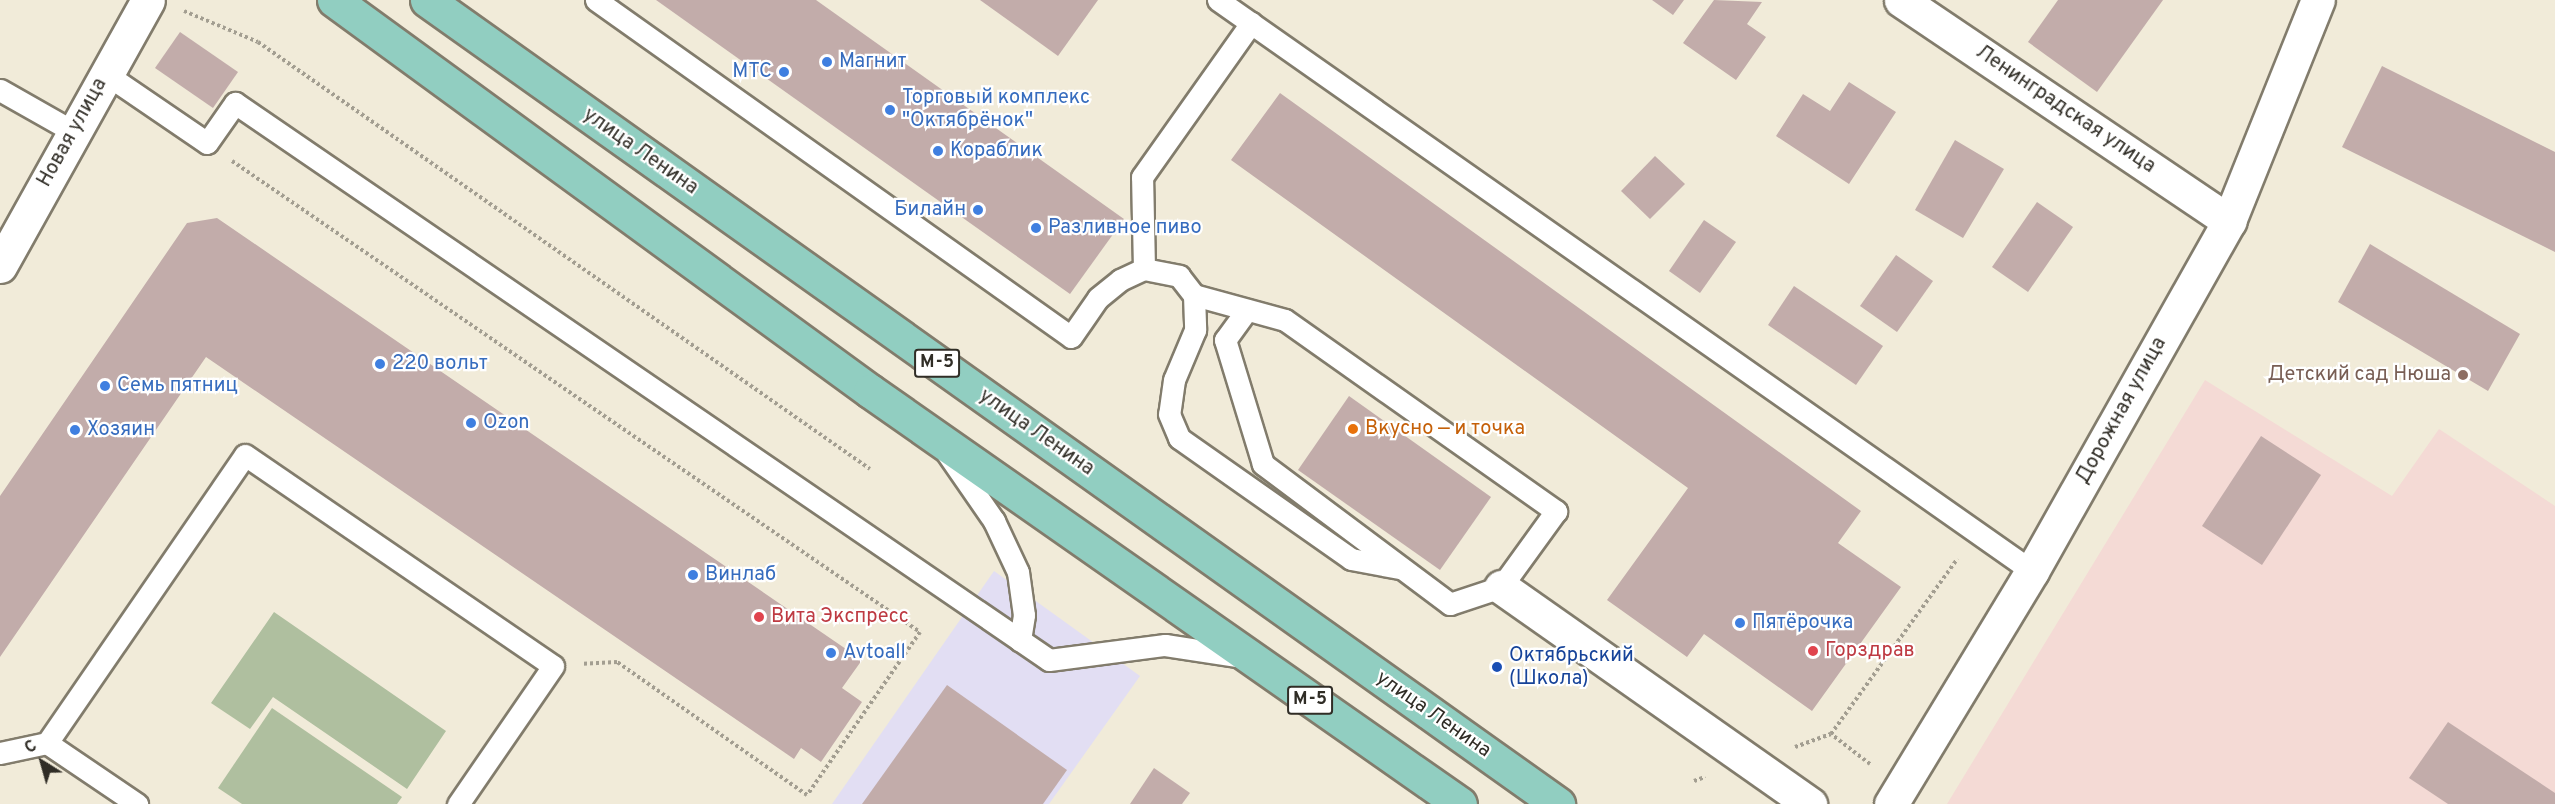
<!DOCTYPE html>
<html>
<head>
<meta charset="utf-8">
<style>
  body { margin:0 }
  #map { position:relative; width:2555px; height:804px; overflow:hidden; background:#f1ebd9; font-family:Overpass,sans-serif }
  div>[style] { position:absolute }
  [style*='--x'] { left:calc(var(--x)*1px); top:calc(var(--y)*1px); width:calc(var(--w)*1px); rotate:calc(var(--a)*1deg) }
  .commercial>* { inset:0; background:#e2def3 }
  .industrial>* { inset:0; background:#f4dad5 }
  .green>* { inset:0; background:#afbf9f }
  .building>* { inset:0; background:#c2acaa }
  .path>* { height:4px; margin-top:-2px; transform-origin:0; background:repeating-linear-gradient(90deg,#a39e91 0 3px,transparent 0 6px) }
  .roads { filter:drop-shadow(2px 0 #827c6c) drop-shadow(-2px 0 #827c6c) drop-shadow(0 2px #827c6c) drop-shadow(0 -2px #827c6c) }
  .service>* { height:21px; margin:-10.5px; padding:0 10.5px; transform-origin:10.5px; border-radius:10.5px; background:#fff }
  .minor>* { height:33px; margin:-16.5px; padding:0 16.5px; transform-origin:16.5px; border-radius:16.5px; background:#fff }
  .primary>* { height:33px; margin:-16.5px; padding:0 16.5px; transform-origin:16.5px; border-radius:16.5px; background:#91cec1 }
  .dots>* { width:16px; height:16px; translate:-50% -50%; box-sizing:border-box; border:3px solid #fff; border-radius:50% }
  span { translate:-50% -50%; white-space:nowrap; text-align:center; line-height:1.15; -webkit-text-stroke:4.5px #fff; paint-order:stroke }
  .shield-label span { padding:2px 4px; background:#fff; border:2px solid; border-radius:4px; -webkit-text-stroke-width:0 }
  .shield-label { font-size:18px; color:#302d26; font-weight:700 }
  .shop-label { font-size:20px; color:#366cbe }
  .left { translate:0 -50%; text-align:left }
  .right { translate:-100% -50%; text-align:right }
  .street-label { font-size:20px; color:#302d26 }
  .education-label { font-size:20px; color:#785e54 }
  .food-label { font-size:20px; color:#c56008 }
  .health-label { font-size:20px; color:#be3a42 }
  .transit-label { font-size:20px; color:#164399 }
  .north { position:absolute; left:12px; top:732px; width:60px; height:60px; -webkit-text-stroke:4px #fff; paint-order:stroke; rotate:323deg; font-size:16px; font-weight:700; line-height:24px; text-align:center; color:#302d26 }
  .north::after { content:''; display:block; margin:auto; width:21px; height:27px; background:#302d26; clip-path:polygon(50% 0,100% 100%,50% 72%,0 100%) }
</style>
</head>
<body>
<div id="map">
  <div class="commercial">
    <div style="clip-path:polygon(994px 571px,1140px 676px,1049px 804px,832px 804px)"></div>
  </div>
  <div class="industrial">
    <div style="clip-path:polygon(2205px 380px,2392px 496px,2439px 429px,2555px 506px,2555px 804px,1947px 804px)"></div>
  </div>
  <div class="green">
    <div style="clip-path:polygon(274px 612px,446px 731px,407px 789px,273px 697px,250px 729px,211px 703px)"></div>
    <div style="clip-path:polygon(272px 708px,402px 797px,397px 804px,242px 804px,218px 788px)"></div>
  </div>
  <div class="building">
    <div style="clip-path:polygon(656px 0,816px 0,1124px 219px,1070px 294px)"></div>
    <div style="clip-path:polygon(980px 0,1098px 0,1058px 56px)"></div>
    <div style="clip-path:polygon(1652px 0,1684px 0,1673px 15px)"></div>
    <div style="clip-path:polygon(1714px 0,1762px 2px,1747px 24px,1766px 37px,1736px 80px,1683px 43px)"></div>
    <div style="clip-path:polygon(2058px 0,2163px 0,2097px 92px,2028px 42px)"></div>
    <div style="clip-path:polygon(180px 32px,238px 72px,213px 108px,155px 68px)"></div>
    <div style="clip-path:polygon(2382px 66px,2555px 152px,2555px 252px,2342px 147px)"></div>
    <div style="clip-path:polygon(1849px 82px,1896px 112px,1849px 184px,1776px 136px,1803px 94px,1830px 111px)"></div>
    <div style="clip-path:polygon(1280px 93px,1861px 511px,1838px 543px,1901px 587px,1812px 711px,1704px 634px,1687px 657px,1607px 600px,1688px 488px,1231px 160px)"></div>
    <div style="clip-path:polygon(1955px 140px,2004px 169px,1963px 238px,1915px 210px)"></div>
    <div style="clip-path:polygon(1655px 156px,1685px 184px,1650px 219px,1621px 191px)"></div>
    <div style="clip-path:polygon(2037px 202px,2073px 227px,2028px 292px,1992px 267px)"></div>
    <div style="clip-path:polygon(217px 218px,862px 660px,842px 688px,862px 702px,821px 762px,801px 748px,794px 759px,206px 357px,0 657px,0 496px,187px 223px)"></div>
    <div style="clip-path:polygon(1704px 220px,1736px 242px,1700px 293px,1669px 271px)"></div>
    <div style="clip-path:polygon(2370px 244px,2520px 334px,2488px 391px,2338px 302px)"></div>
    <div style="clip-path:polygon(1896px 255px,1933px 281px,1897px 332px,1860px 306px)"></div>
    <div style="clip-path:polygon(1794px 286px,1883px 346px,1856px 385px,1768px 325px)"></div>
    <div style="clip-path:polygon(1349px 396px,1491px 497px,1440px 570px,1298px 470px)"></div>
    <div style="clip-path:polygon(2261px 436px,2321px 475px,2262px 565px,2202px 526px)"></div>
    <div style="clip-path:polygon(947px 685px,1067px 770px,1043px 804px,862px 804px)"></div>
    <div style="clip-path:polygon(2448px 722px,2555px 793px,2555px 804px,2448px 804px,2409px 778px)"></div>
    <div style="clip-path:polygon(1154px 768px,1190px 793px,1182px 804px,1130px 804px)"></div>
  </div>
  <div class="path">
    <div style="--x:184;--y:11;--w:80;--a:22.7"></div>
    <div style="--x:258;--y:42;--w:746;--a:34.9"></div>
    <div style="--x:232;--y:161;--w:834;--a:34.4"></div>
    <div style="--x:920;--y:632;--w:198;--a:124.7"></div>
    <div style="--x:807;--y:795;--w:232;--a:-145"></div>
    <div style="--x:617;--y:662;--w:34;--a:177"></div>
    <div style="--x:1795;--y:747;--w:38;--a:-20"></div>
    <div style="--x:1870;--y:764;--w:49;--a:-142.4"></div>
    <div style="--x:1831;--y:734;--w:216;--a:-54.2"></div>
    <div style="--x:1694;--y:781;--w:12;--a:-20"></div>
  </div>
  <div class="roads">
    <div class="service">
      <div style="--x:596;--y:0;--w:582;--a:35.35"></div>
      <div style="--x:1071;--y:337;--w:47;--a:-55.3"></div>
      <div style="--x:1098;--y:298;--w:28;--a:-39"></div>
      <div style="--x:1120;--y:280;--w:26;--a:-25"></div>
      <div style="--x:1144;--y:269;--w:36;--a:11"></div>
      <div style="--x:1179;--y:276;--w:24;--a:52"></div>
      <div style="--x:1194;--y:295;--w:35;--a:88"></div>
      <div style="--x:1195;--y:330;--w:54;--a:112.8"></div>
      <div style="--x:1174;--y:380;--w:34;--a:98"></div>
      <div style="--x:1169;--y:414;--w:26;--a:67"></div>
      <div style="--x:1179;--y:438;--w:210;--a:35.1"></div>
      <div style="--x:1351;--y:559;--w:49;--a:10.6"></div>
      <div style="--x:1218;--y:0;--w:994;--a:35.05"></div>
      <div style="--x:106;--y:74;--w:122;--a:34.3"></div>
      <div style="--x:207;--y:143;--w:49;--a:-55"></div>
      <div style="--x:235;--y:103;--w:986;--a:34.38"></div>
      <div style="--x:1049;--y:660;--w:117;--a:-7.4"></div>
      <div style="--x:1165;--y:645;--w:73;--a:8.7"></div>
      <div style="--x:0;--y:90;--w:85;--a:29.6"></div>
      <div style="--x:1144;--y:269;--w:92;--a:-91.2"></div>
      <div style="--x:1142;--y:177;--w:189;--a:-54.7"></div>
      <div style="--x:1194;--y:295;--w:94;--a:15.4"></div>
      <div style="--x:1285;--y:320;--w:332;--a:35.2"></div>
      <div style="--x:1556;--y:511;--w:94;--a:125.9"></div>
      <div style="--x:1501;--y:587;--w:54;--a:161.6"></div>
      <div style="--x:1450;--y:604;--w:234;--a:-143.2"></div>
      <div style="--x:1263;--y:464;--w:130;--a:-107"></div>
      <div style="--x:1225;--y:340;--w:37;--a:-54"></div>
      <div style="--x:947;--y:453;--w:83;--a:55.3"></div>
      <div style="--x:994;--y:521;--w:56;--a:64.8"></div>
      <div style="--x:1018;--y:572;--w:43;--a:82.1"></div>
      <div style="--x:1024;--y:615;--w:26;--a:99"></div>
      <div style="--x:47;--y:743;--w:109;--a:34.1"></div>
      <div style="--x:0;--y:753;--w:48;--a:-12"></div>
      <div style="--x:47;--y:743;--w:349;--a:-55.5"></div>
      <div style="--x:245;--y:455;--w:373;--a:34.4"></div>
      <div style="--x:553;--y:666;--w:168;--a:124.5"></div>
    </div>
    <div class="minor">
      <div style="--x:1901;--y:0;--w:396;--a:34"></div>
      <div style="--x:0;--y:266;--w:304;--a:-60.9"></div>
      <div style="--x:1501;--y:587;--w:378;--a:35.1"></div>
      <div style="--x:1891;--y:804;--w:272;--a:-58.8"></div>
      <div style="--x:2032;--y:571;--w:402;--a:-60.6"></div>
      <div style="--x:2229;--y:221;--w:238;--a:-68.1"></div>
    </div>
    <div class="primary">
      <div style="--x:334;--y:0;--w:663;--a:36.11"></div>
      <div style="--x:870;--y:391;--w:720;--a:34.99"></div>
      <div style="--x:427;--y:0;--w:1388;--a:35.41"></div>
    </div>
  </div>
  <div class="dots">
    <div style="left:827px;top:62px;background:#3f7fe0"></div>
    <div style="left:784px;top:72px;background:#3f7fe0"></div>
    <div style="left:890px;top:110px;background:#3f7fe0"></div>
    <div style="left:938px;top:151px;background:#3f7fe0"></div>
    <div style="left:978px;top:210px;background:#3f7fe0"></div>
    <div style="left:1036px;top:228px;background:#3f7fe0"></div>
    <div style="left:380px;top:364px;background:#3f7fe0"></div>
    <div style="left:2463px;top:375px;background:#8d6e63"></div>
    <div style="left:105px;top:386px;background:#3f7fe0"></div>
    <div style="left:471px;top:423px;background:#3f7fe0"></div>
    <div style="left:1353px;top:429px;background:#e8710a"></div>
    <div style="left:75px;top:430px;background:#3f7fe0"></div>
    <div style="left:693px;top:575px;background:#3f7fe0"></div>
    <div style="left:759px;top:617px;background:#e0444e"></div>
    <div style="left:1740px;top:623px;background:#3f7fe0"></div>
    <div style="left:1813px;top:651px;background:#e0444e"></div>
    <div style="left:831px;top:653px;background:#3f7fe0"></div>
    <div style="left:1497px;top:667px;background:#1a4fb4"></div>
  </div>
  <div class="shield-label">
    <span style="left:937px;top:363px">М-5</span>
    <span style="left:1310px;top:700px">М-5</span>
  </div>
  <div class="shop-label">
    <span class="left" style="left:839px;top:62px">Магнит</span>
    <span class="right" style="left:772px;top:72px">МТС</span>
    <span class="left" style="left:902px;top:110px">Торговый комплекс<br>"Октябрёнок"</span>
    <span class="left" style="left:950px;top:151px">Кораблик</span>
    <span class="right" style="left:966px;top:210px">Билайн</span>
    <span class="left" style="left:1048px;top:228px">Разливное пиво</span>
    <span class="left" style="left:392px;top:364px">220 вольт</span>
    <span class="left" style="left:117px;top:386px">Семь пятниц</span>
    <span class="left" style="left:483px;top:423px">Ozon</span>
    <span class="left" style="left:87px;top:430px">Хозяин</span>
    <span class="left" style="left:705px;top:575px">Винлаб</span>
    <span class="left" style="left:1752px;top:623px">Пятёрочка</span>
    <span class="left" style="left:843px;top:653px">Avtoall</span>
  </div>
  <div class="street-label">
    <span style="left:2065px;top:110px;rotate:34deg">Ленинградская улица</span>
    <span style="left:73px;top:133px;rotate:-61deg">Новая улица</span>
    <span style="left:640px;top:152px;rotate:35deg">улица Ленина</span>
    <span style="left:2122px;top:411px;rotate:-61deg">Дорожная улица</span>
    <span style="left:1036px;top:433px;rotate:35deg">улица Ленина</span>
    <span style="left:1433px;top:715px;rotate:35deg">улица Ленина</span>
  </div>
  <div class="education-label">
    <span class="right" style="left:2451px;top:375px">Детский сад Нюша</span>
  </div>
  <div class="food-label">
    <span class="left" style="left:1365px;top:429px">Вкусно — и точка</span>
  </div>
  <div class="health-label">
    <span class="left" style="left:771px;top:617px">Вита Экспресс</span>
    <span class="left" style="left:1825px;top:651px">Горздрав</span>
  </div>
  <div class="transit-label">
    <span class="left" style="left:1509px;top:668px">Октябрьский<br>(Школа)</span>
  </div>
  <div class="north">С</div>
</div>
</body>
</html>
